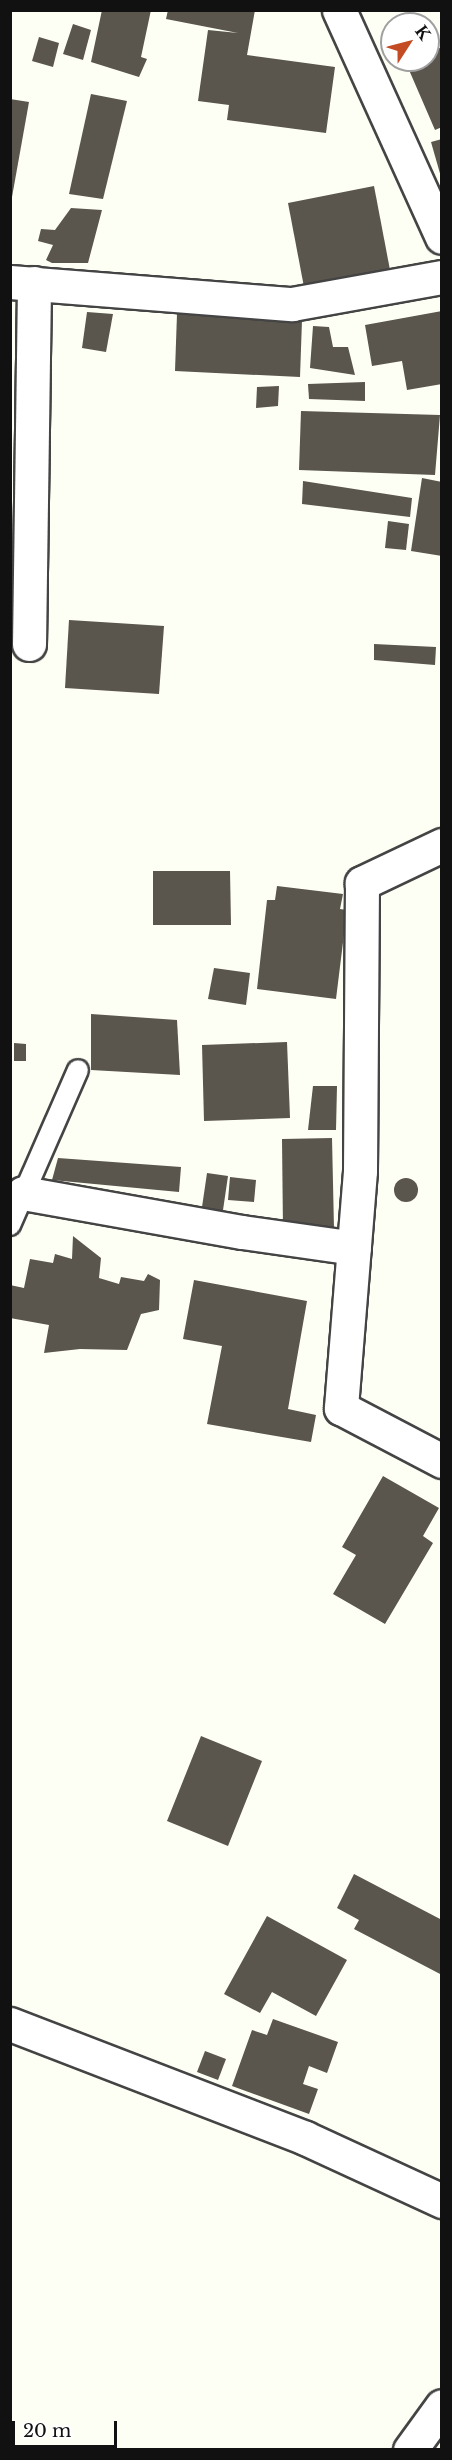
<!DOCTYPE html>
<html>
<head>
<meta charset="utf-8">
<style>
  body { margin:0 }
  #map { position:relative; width:452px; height:2460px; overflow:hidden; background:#fefff4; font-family:"Libre Baskerville",serif }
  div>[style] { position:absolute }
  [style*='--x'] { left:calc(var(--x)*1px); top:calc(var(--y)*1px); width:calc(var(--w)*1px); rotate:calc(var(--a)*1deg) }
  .building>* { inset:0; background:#5a554d }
  .round { border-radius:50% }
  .roads { filter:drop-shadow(2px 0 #444) drop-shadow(-2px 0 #444) drop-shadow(0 2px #444) drop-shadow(0 -2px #444) }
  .lane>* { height:20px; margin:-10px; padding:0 10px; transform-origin:10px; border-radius:10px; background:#fff }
  .street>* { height:33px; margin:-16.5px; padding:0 16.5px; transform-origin:16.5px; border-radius:16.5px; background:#fff }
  span { translate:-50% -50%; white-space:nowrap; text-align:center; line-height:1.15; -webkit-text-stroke:6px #fff; paint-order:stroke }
  .frame { position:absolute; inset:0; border:12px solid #111; pointer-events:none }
  .north { position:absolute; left:380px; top:12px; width:60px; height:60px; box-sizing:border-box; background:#fff; border:2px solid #a0a0a0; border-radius:50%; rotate:54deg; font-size:16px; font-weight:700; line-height:24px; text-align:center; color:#111 }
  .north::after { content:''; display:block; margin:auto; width:21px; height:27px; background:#c44c25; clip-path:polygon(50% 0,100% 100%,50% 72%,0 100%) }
  .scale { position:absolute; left:12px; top:2421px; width:105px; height:27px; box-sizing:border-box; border:3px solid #111; border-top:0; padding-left:8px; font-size:18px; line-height:21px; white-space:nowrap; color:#111; -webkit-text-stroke:4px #fff; paint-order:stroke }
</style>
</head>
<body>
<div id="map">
  <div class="building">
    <div style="clip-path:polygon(102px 10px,151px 10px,141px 57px,147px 59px,139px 77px,91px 62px)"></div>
    <div style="clip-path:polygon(168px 10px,255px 10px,247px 55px,335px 67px,326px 133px,227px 120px,229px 105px,198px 101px,208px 30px,238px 33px,166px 19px)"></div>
    <div style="clip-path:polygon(73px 24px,91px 30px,83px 60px,63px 54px)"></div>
    <div style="clip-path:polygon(39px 37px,59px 43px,53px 67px,32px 61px)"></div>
    <div style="clip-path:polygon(442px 47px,442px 127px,435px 130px,406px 63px,428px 60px,428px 53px)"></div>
    <div style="clip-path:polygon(91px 94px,127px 101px,103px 199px,69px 194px)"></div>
    <div style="clip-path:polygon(10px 99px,29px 102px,12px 197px,10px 197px)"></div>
    <div style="clip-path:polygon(442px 139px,442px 177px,441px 177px,431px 142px)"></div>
    <div style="clip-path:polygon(374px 186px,390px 270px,304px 287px,288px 203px)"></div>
    <div style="clip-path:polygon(71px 208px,102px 210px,88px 263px,52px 263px,46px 260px,53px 245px,38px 241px,41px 229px,55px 230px)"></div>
    <div style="clip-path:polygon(442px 311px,442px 384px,407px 390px,402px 361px,372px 366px,365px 325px)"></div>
    <div style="clip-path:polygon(87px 312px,113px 314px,106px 352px,82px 348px)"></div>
    <div style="clip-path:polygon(177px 314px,302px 320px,300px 377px,175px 371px)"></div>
    <div style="clip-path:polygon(313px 326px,329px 327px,333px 347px,348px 347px,355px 375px,310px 368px)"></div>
    <div style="clip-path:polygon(365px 382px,365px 401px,309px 399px,308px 384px)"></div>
    <div style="clip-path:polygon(279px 386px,278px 406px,256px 408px,257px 387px)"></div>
    <div style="clip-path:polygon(301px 411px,440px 415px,435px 475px,299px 470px)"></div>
    <div style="clip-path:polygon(422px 478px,442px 482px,442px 556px,411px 551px)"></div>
    <div style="clip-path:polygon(303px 481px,412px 498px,410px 517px,302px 504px)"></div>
    <div style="clip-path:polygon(388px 521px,409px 524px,406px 550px,385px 548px)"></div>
    <div style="clip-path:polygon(69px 620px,164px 626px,159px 694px,65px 688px)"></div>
    <div style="clip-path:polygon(374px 644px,436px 647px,435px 665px,374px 660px)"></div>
    <div style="clip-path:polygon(153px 871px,230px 871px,231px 925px,153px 925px)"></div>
    <div style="clip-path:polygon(277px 886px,343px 894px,340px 909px,347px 910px,336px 999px,257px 989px,267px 900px,275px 900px)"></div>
    <div style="clip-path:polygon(214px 968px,250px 973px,246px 1005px,208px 999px)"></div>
    <div style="clip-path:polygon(91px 1014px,177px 1020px,180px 1075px,91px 1070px)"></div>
    <div style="clip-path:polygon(287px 1042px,290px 1118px,204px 1121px,202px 1045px)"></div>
    <div style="clip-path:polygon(14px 1043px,26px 1044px,26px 1061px,14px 1061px)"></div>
    <div style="clip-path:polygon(313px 1086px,337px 1086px,336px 1130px,308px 1130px)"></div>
    <div style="clip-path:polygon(332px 1138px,334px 1229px,283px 1230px,282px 1139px)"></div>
    <div style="clip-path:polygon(58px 1158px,181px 1167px,179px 1192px,52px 1180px)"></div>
    <div style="clip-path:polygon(207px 1173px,228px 1176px,222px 1217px,201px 1214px)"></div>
    <div style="clip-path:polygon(230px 1177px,256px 1180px,254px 1202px,228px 1200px)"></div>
    <div class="round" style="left:394px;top:1178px;width:24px;height:24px"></div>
    <div style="clip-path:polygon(73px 1236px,101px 1258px,99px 1278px,119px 1284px,121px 1277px,144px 1281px,148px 1274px,160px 1280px,159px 1310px,141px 1314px,127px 1350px,80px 1349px,44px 1353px,49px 1325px,10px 1318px,10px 1285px,24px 1288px,30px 1259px,53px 1263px,55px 1254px,72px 1259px)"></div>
    <div style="clip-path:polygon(194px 1280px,307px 1301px,288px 1409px,316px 1415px,311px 1442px,207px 1424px,222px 1346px,183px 1339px)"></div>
    <div style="clip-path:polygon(383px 1476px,439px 1508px,423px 1536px,433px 1543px,385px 1624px,333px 1594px,356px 1555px,342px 1547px)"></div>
    <div style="clip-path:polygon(201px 1736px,262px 1761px,228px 1846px,167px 1821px)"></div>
    <div style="clip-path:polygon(354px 1874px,442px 1920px,442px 1975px,354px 1929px,359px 1920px,337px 1908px)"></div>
    <div style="clip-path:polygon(267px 1916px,347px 1960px,316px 2016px,272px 1992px,260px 2013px,224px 1994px)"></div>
    <div style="clip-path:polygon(273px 2019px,338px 2042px,327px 2073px,309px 2066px,303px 2084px,318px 2089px,309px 2114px,232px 2086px,252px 2030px,267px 2035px)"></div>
    <div style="clip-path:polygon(205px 2051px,226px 2059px,218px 2080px,197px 2072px)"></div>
  </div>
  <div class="roads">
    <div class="lane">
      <div style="--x:10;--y:1225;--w:169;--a:-66.3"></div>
    </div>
    <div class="street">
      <div style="--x:339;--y:10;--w:249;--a:65.6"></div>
      <div style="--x:10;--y:282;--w:283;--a:4.5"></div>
      <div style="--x:292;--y:304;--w:152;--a:-10.2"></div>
      <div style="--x:29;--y:644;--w:361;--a:-89.2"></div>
      <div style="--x:442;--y:845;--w:89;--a:154.6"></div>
      <div style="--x:362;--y:883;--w:288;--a:90.4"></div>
      <div style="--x:360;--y:1171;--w:238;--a:94.6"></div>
      <div style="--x:341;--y:1408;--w:114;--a:27.7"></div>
      <div style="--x:23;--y:1193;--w:222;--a:10.1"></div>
      <div style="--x:242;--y:1232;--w:113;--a:8.1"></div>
      <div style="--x:10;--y:2024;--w:316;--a:21.1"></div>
      <div style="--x:305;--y:2138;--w:151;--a:24.7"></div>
      <div style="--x:410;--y:2450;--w:54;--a:-54"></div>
    </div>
  </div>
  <div class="frame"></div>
  <div class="north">K</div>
  <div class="scale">20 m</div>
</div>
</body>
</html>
